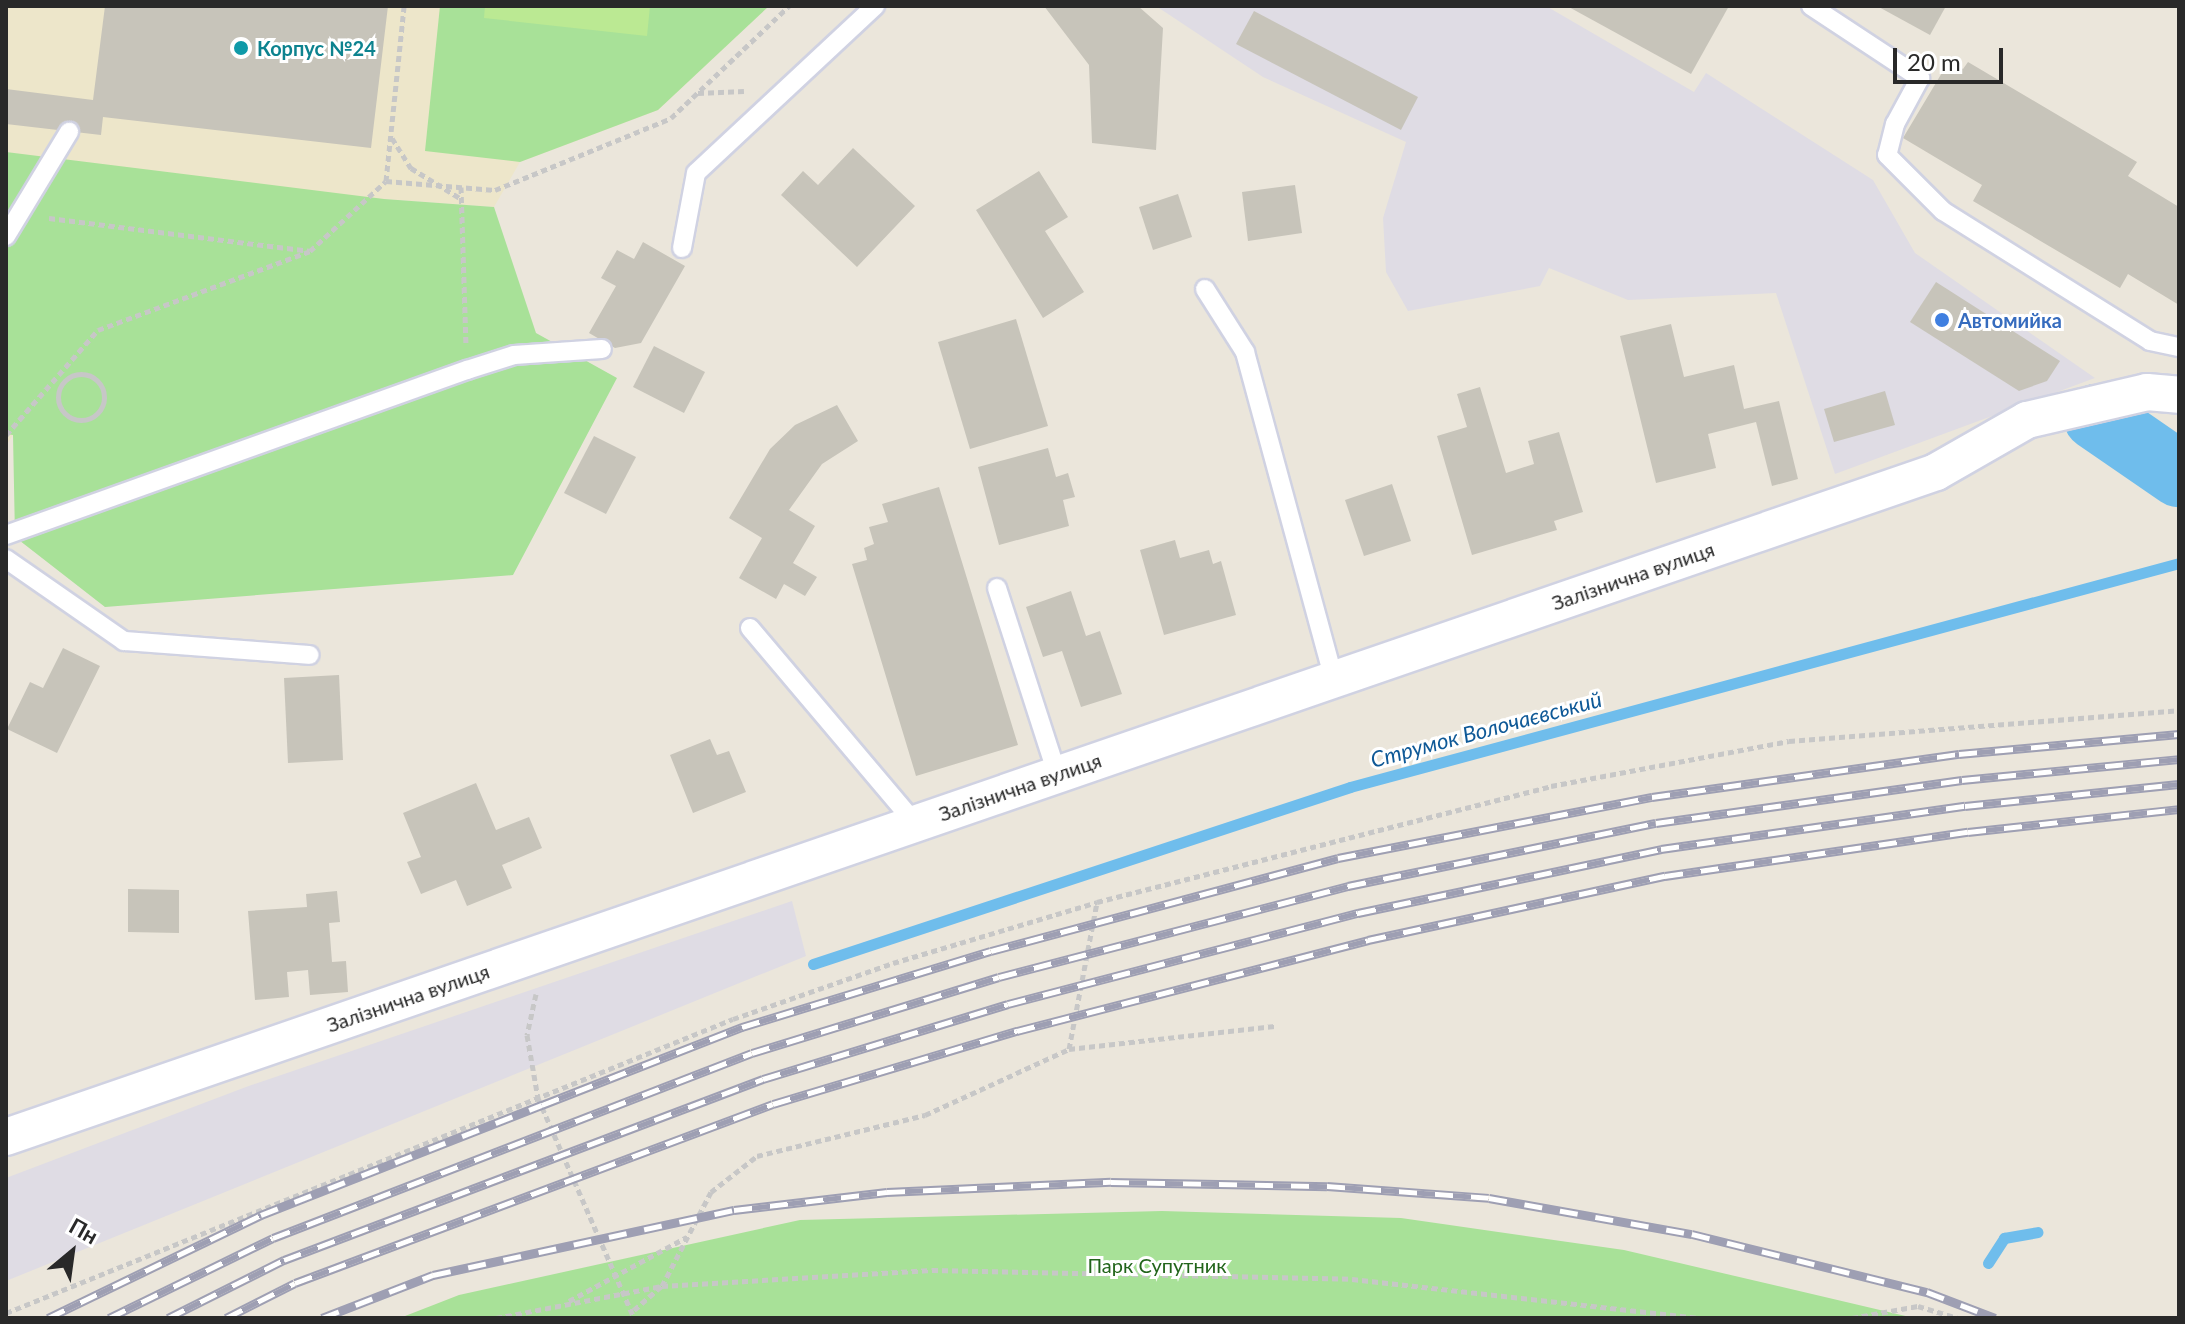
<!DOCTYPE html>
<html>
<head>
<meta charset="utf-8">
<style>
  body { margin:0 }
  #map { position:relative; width:2185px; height:1324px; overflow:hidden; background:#ebe6db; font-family:Lato,sans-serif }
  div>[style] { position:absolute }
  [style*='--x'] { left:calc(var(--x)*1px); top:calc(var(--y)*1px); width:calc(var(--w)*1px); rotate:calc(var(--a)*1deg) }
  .industrial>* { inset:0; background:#dfdce4 }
  .education>* { inset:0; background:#ede6ca }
  .green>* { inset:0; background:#a8e198 }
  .pitch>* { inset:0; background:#bbe993 }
  .stream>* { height:11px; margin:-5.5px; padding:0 5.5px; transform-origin:5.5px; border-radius:5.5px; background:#6fbdec }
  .river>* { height:66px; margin:-33px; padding:0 33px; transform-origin:33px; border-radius:33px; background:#6fbdec }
  .building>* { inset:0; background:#c7c4ba }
  .path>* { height:5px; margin-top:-2.5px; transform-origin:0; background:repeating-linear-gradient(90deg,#c7c7c7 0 6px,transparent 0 10px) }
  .path>.ring { margin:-2.5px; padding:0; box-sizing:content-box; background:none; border:5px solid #c7c7c7; border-radius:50% }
  .roads { filter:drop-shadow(2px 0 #d0d2e2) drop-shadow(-2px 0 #d0d2e2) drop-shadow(0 2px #d0d2e2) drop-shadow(0 -2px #d0d2e2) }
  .lane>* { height:18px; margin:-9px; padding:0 9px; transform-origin:9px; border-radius:9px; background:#fff }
  .street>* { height:36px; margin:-18px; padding:0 18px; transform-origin:18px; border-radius:18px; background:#fff }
  .rail>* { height:9px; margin-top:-4.5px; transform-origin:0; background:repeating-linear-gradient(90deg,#fff 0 18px,#9e9fb3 0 36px); box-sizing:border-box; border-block:2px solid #9e9fb3 }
  .dots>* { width:22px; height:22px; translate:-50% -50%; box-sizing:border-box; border:4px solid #fff; border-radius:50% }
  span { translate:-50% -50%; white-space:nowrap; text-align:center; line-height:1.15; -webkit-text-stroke:6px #fff; paint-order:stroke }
  .culture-label { font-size:20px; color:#0d838f; font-weight:700 }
  .left { translate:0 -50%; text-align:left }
  .shop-label { font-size:20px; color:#366cbe; font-weight:700 }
  .street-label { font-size:20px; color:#292929 }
  .park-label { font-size:20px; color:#22651b }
  .water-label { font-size:22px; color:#0f5997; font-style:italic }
  .frame { position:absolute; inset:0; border:8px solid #292929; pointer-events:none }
  .north { position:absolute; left:32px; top:1212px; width:80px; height:80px; -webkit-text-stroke:6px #fff; paint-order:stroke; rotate:29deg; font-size:22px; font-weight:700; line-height:32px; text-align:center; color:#292929 }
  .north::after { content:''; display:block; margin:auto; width:28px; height:36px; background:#292929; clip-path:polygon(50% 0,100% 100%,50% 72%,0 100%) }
  .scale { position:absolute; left:1893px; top:48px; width:110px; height:36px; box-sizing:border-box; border:4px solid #292929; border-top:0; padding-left:10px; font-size:24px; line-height:28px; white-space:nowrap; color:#292929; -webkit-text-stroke:6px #fff; paint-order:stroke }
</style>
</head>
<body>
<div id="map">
  <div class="industrial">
    <div style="clip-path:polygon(1156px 6px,1546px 6px,1694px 92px,1706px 73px,1873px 180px,1915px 253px,2095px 378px,1835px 474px,1776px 293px,1628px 300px,1549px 268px,1540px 286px,1408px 311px,1386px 272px,1383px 218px,1406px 142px,1263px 77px)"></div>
    <div style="clip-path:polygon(792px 901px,806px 956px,6px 1281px,6px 1178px,246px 1087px)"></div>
  </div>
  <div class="education">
    <div style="clip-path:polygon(6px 6px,769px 6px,658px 110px,520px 162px,494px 207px,384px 199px,13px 435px,6px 446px)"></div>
  </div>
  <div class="green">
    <div style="clip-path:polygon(440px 6px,769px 6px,658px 110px,520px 162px,425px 151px)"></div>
    <div style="clip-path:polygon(6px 152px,384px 199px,494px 207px,536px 333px,617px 378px,513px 575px,105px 607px,15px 537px,13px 435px,6px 434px)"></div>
    <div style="clip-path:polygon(1162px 1211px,1401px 1218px,1624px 1250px,1914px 1318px,400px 1318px,459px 1295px,800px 1220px)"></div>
  </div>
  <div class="pitch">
    <div style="clip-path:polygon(485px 6px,650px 6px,647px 36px,484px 18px)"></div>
  </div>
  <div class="stream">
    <div style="--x:813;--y:964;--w:565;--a:-18.24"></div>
    <div style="--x:1350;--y:787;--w:859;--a:-15.12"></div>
    <div style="--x:1988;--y:1263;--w:30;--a:-57"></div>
    <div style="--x:2004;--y:1238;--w:34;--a:-10"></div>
  </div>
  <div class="river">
    <div style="--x:2096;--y:417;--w:101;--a:34.5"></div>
  </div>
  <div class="building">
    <div style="clip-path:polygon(105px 6px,388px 6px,371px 148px,103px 117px,101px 135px,6px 124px,6px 89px,93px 100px)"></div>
    <div style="clip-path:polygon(1044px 6px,1138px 6px,1163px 28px,1156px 150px,1092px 143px,1089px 65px)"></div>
    <div style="clip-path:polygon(1567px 6px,1729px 6px,1691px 74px)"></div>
    <div style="clip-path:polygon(1877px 6px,1946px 6px,1930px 35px)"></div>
    <div style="clip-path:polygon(1254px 11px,1418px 97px,1401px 130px,1236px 44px)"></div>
    <div style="clip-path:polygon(1949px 61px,1963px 69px,1968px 62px,2137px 162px,2128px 176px,2179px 207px,2179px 305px,2128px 274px,2120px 288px,1973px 201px,1982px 185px,1903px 138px)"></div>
    <div style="clip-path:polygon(853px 148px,915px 206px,857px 267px,781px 195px,803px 171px,818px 185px)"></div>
    <div style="clip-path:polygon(1039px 171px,1068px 217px,1045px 231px,1084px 292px,1043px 318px,976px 210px)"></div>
    <div style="clip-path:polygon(1295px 185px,1302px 233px,1248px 241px,1242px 192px)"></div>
    <div style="clip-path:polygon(1178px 194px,1192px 237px,1153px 250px,1139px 207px)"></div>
    <div style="clip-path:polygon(643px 242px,685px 266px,641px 343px,615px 348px,589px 333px,616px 286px,601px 278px,617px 250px,634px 259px)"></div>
    <div style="clip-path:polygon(1936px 282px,2060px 361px,2047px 381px,2019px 391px,1910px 322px)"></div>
    <div style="clip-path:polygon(1016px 319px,1048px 426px,970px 449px,938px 342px)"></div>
    <div style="clip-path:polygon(1671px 324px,1684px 377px,1734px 365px,1744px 409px,1779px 401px,1798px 479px,1772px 486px,1756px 422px,1708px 434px,1716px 468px,1656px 483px,1620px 336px)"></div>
    <div style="clip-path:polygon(654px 346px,705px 372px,684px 413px,633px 387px)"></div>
    <div style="clip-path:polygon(1480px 387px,1506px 473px,1534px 464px,1528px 441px,1559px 432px,1583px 512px,1554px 521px,1557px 530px,1472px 555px,1437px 436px,1467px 427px,1457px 394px)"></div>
    <div style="clip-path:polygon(1885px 391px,1895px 425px,1834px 442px,1824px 409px)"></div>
    <div style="clip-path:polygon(837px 405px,858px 441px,822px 464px,789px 510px,815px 526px,793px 563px,817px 577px,805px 596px,784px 584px,776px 599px,739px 578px,762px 538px,729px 518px,770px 449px,795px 425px)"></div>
    <div style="clip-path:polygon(594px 436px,636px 457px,606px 514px,564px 493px)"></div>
    <div style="clip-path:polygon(1048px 448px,1056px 477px,1068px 473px,1075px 497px,1063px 500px,1069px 526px,999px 545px,978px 467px)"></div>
    <div style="clip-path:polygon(1392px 484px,1411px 541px,1364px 556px,1345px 500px)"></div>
    <div style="clip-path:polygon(939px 487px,1018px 745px,916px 776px,852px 564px,867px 560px,864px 548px,874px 544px,869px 527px,888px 522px,882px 504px)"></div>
    <div style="clip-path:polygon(1175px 540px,1180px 558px,1209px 550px,1213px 564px,1221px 561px,1236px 615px,1164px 635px,1140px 550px)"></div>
    <div style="clip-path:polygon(1071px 591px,1086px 636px,1100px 631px,1122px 694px,1081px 707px,1062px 651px,1043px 657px,1026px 607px)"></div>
    <div style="clip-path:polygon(63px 648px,100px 666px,57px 753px,7px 729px,30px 682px,43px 688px)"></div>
    <div style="clip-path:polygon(339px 675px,343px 760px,288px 763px,284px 678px)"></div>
    <div style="clip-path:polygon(710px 739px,717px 755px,729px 751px,746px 792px,693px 813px,670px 755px)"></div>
    <div style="clip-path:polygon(476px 783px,496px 830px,529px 817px,542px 848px,502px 865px,512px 888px,467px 906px,456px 880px,421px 894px,407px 862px,421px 857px,403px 813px)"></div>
    <div style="clip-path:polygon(128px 889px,179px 890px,179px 933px,128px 932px)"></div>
    <div style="clip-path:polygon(337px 891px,340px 922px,329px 923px,332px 962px,346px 961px,348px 992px,310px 995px,308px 970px,287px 972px,289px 997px,255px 1000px,248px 911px,307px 907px,306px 894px)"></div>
  </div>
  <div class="path">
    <div style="--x:698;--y:93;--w:46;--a:-2.5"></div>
    <div style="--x:392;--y:138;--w:36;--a:58"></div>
    <div style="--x:411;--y:168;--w:57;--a:31.5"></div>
    <div style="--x:386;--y:181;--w:109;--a:4.7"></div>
    <div style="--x:495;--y:190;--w:190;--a:-22.2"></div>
    <div style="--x:671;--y:118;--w:163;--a:-43.5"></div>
    <div style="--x:461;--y:187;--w:158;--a:88.2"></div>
    <div style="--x:49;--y:218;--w:262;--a:7.2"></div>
    <div class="ring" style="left:58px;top:374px;width:41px;height:41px"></div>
    <div style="--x:6;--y:435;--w:140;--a:-48.8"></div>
    <div style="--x:98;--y:330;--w:226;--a:-20.4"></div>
    <div style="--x:310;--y:251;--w:103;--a:-42.6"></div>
    <div style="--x:386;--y:181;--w:176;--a:-84.1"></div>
    <div style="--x:536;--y:994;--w:42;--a:102.4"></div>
    <div style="--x:527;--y:1035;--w:64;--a:80.1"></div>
    <div style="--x:538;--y:1098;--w:240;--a:66.4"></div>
    <div style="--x:1069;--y:1049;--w:150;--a:-79.2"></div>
    <div style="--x:569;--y:1301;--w:134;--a:-28.5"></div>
    <div style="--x:634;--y:1310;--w:37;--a:-41"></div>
    <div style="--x:662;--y:1286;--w:270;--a:-3.4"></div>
    <div style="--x:932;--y:1270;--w:420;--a:1.2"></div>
    <div style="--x:1352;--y:1279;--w:347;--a:6.4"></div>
    <div style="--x:6;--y:1313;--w:784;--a:-22.02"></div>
    <div style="--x:733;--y:1019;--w:170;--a:-19.3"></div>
    <div style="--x:893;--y:963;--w:213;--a:-16.6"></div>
    <div style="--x:1097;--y:902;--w:469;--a:-14.3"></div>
    <div style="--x:1551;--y:786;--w:242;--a:-10.7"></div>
    <div style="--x:1789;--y:741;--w:391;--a:-4.5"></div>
    <div style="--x:496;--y:1318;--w:169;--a:-10.9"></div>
    <div style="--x:662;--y:1286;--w:106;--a:-62.5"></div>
    <div style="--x:711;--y:1192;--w:58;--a:-38"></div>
    <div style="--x:757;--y:1156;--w:173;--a:-13.7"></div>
    <div style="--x:925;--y:1115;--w:158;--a:-24.6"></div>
    <div style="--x:1069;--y:1049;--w:207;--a:-6.4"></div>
    <div style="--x:1852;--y:1318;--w:67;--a:-10.3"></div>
    <div style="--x:1918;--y:1306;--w:42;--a:16.7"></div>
  </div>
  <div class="roads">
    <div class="lane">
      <div style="--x:1811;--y:6;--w:131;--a:33.4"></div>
      <div style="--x:1920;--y:78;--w:52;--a:118.5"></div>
      <div style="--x:1895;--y:124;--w:32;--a:104"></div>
      <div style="--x:1887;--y:155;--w:79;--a:45"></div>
      <div style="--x:1943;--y:211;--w:244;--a:32.1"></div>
      <div style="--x:2150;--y:341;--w:30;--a:12"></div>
      <div style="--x:6;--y:236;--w:122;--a:-58.8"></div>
      <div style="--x:682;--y:248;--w:76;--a:-79.4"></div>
      <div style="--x:696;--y:173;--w:245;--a:-43"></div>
      <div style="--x:1205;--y:289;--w:75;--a:57.6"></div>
      <div style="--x:1245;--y:352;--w:339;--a:74.8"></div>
      <div style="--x:6;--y:535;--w:490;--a:-19.7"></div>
      <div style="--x:467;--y:370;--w:49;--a:-17.7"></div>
      <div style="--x:514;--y:355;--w:88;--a:-3.9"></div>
      <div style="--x:6;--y:559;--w:144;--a:34.8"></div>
      <div style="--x:124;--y:641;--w:186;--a:4.3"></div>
      <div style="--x:997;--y:588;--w:195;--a:72.1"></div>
      <div style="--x:750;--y:628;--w:255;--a:49.8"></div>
    </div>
    <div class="street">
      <div style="--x:6;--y:1137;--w:2041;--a:-19.01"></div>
      <div style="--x:1936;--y:472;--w:105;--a:-29.7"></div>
      <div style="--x:2027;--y:420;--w:123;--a:-13.1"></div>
      <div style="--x:2147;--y:392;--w:32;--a:5"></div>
    </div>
  </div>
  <div class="rail">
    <div style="--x:48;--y:1318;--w:237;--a:-25.8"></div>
    <div style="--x:261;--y:1215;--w:302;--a:-21.4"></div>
    <div style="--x:542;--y:1105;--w:215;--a:-21.3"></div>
    <div style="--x:742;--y:1027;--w:260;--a:-17"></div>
    <div style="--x:991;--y:951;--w:359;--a:-15"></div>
    <div style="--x:1338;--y:858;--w:320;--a:-11"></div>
    <div style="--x:1652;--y:797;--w:310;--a:-8"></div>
    <div style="--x:1959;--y:754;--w:221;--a:-5.2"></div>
    <div style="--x:109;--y:1318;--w:182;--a:-26"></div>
    <div style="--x:273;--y:1238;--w:513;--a:-21.12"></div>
    <div style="--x:752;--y:1053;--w:258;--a:-17.1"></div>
    <div style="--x:999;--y:977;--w:361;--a:-14.6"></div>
    <div style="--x:1348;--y:886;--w:314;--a:-11.6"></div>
    <div style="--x:1656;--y:823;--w:309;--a:-8"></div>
    <div style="--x:1962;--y:780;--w:218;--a:-5.5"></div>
    <div style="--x:168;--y:1318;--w:130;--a:-26.6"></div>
    <div style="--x:284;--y:1260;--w:512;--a:-20.7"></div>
    <div style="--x:763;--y:1079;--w:256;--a:-17"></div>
    <div style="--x:1008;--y:1004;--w:362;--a:-14.6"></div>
    <div style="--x:1358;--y:913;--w:310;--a:-11.9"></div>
    <div style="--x:1661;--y:849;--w:307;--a:-8.1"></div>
    <div style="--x:1965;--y:806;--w:215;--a:-5.9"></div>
    <div style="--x:226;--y:1318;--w:77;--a:-26.9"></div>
    <div style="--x:295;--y:1283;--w:510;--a:-20.53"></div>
    <div style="--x:773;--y:1104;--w:255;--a:-16.7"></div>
    <div style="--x:1017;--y:1031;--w:363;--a:-14.5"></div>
    <div style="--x:1368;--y:940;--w:304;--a:-12.2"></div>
    <div style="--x:1665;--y:876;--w:306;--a:-8.3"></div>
    <div style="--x:1968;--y:832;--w:212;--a:-6.2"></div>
    <div style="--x:322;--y:1318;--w:119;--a:-21.2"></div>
    <div style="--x:433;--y:1275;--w:308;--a:-12.2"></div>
    <div style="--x:734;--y:1210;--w:154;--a:-6.7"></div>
    <div style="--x:887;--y:1192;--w:224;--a:-2.6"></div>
    <div style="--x:1111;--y:1182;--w:216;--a:1.1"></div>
    <div style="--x:1327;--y:1186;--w:162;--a:4.2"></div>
    <div style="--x:1489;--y:1198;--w:206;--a:10.1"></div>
    <div style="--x:1692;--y:1234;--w:242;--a:13.9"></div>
    <div style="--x:1927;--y:1292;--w:73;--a:20.9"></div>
  </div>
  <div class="dots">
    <div style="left:241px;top:48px;background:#0f9aa8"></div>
    <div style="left:1942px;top:320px;background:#3f7fe0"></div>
  </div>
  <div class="culture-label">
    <span class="left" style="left:257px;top:48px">Корпус №24</span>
  </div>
  <div class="shop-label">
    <span class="left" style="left:1958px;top:320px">Автомийка</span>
  </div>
  <div class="street-label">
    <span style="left:1633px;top:576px;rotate:-19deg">Залізнична вулиця</span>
    <span style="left:1020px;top:787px;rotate:-19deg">Залізнична вулиця</span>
    <span style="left:408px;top:998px;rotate:-19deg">Залізнична вулиця</span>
  </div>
  <div class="park-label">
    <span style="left:1157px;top:1265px">Парк Супутник</span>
  </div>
  <div class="water-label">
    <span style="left:1486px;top:729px;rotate:-15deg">Струмок Волочаєвський</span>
  </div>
  <div class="frame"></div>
  <div class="north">Пн</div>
  <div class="scale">20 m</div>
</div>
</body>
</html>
